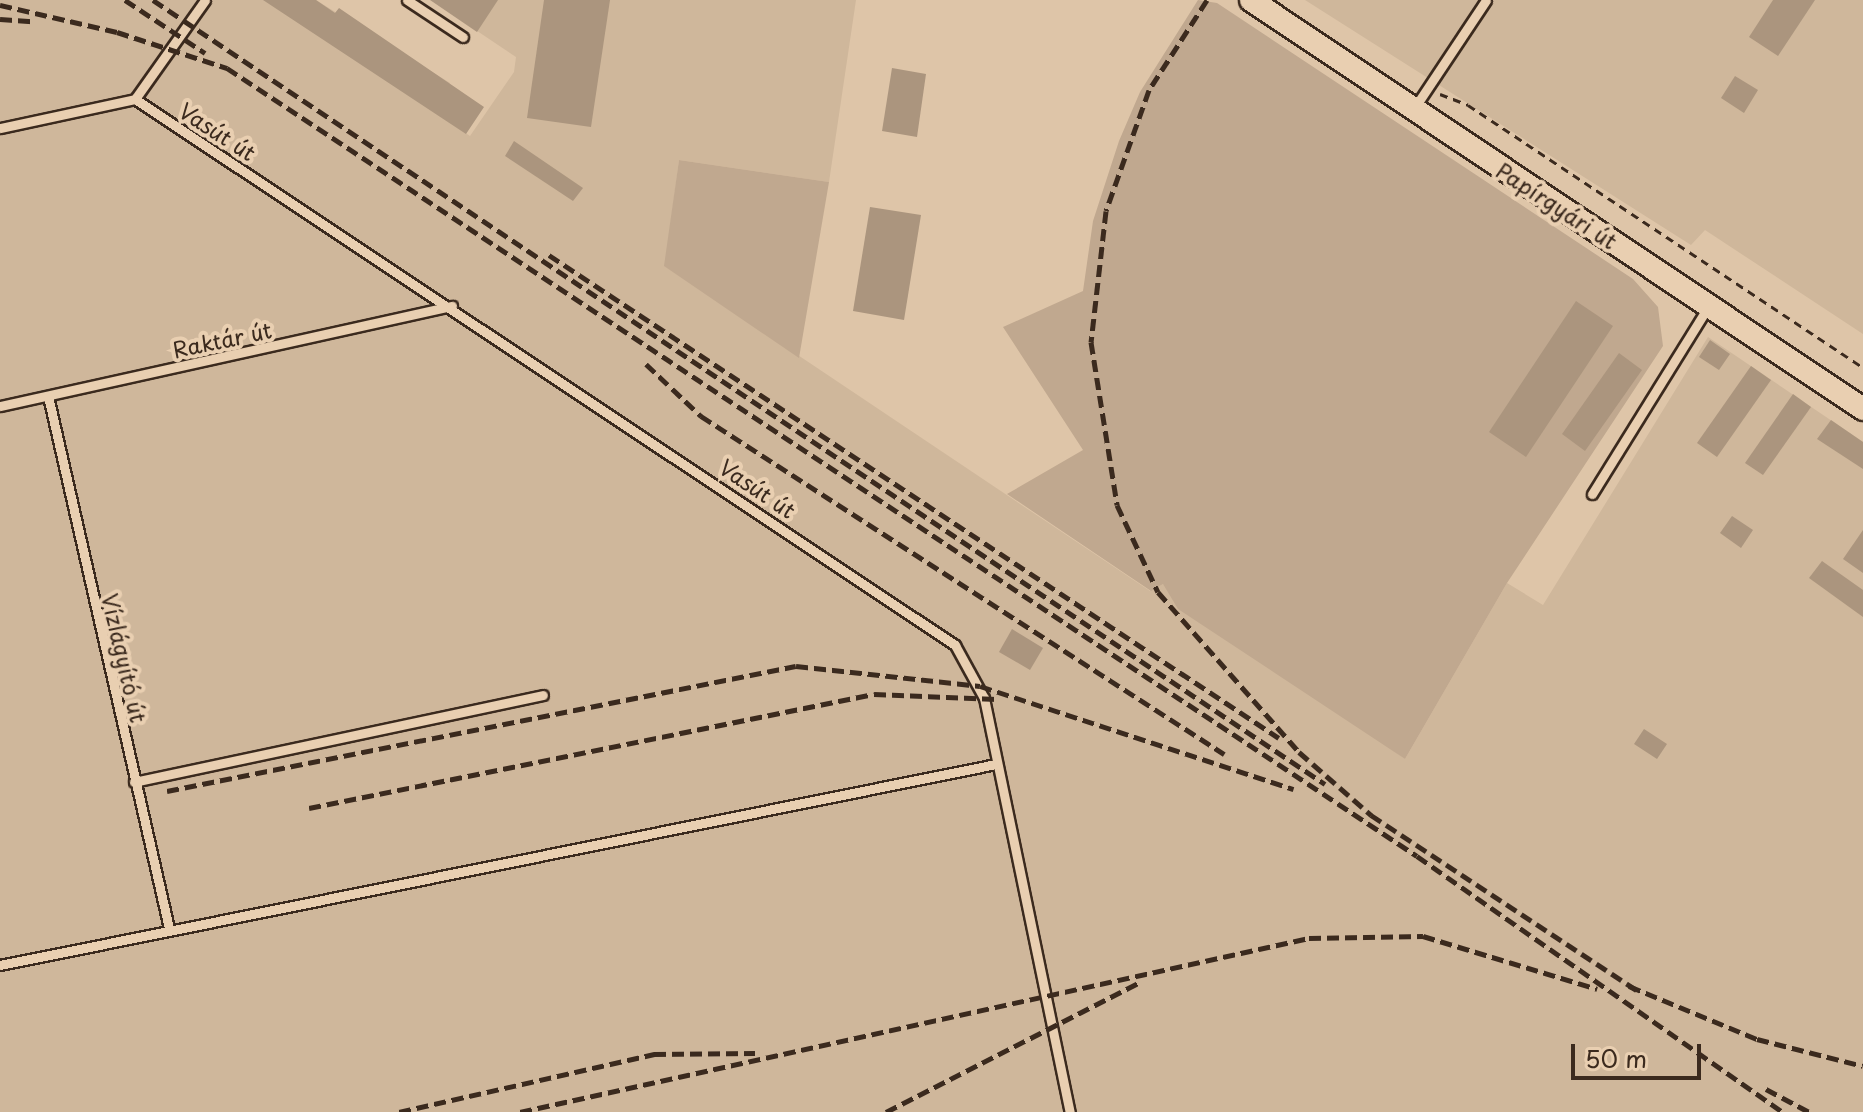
<!DOCTYPE html>
<html>
<head>
<meta charset="utf-8">
<style>
  body { margin:0 }
  #map { position:relative; width:1863px; height:1112px; overflow:hidden; background:#dec5a8; font-family:"Playpen Sans",sans-serif }
  div>[style] { position:absolute }
  [style*='--x'] { left:calc(var(--x)*1px); top:calc(var(--y)*1px); width:calc(var(--w)*1px); rotate:calc(var(--a)*1deg) }
  .built>* { inset:0; background:#cfb79b }
  .green>* { inset:0; background:#c0a88f }
  .building>* { inset:0; background:#ab957e }
  .path>* { height:3px; margin-top:-1.5px; transform-origin:0; background:repeating-linear-gradient(90deg,#3b2a1e 0 8px,transparent 0 14px) }
  .roads { filter:drop-shadow(2px 0 #3b2a1e) drop-shadow(-2px 0 #3b2a1e) drop-shadow(0 2px #3b2a1e) drop-shadow(0 -2px #3b2a1e) }
  .service>* { height:9px; margin:-4.5px; padding:0 4.5px; transform-origin:4.5px; border-radius:4.5px; background:#e9cfb1 }
  .tertiary>* { height:22px; margin:-11px; padding:0 11px; transform-origin:11px; border-radius:11px; background:#e9cfb1 }
  .rail>* { height:5px; margin-top:-2.5px; transform-origin:0; background:repeating-linear-gradient(90deg,#3b2a1e 0 12px,transparent 0 18px) }
  span { translate:-50% -50%; white-space:nowrap; text-align:center; line-height:1.15; -webkit-text-stroke:8px #e9cfb1; paint-order:stroke }
  .street-label { font-size:22px; color:#3b2a1e }
  .scale { position:absolute; left:1571px; top:1044px; width:130px; height:36px; box-sizing:border-box; border:4px solid #3b2a1e; border-top:0; padding-left:10px; font-size:24px; line-height:28px; white-space:nowrap; color:#3b2a1e; -webkit-text-stroke:6px #e9cfb1; paint-order:stroke }
</style>
</head>
<body>
<div id="map">
  <div class="built">
    <div style="clip-path:polygon(0 0,316px 0,450px 83px,431px 110px,470px 136px,514px 72px,516px 57px,431px 0,856px 0,829px 182px,679px 160px,665px 266px,1150px 591px,1163px 584px,1405px 759px,1507px 583px,1543px 605px,1708px 337px,1863px 442px,1863px 1112px,0 1112px)"></div>
    <div style="clip-path:polygon(1305px 0,1863px 0,1863px 334px,1705px 230px,1691px 245px)"></div>
  </div>
  <div class="green">
    <div style="clip-path:polygon(1198px 0,1217px 3px,1633px 279px,1658px 307px,1663px 346px,1507px 583px,1405px 759px,1178px 609px,1163px 584px,1151px 591px,1007px 494px,1083px 450px,1003px 327px,1083px 291px,1093px 221px,1119px 141px,1140px 92px)"></div>
    <div style="clip-path:polygon(679px 160px,829px 182px,799px 358px,664px 266px)"></div>
  </div>
  <div class="building">
    <div style="clip-path:polygon(263px 0,316px 0,335px 13px,339px 8px,484px 107px,466px 134px)"></div>
    <div style="clip-path:polygon(430px 0,498px 0,477px 32px)"></div>
    <div style="clip-path:polygon(544px 0,610px 0,591px 127px,527px 118px)"></div>
    <div style="clip-path:polygon(1773px 0,1815px 0,1778px 56px,1749px 37px)"></div>
    <div style="clip-path:polygon(892px 68px,926px 74px,917px 137px,882px 131px)"></div>
    <div style="clip-path:polygon(1735px 76px,1758px 90px,1744px 113px,1721px 98px)"></div>
    <div style="clip-path:polygon(514px 141px,583px 188px,573px 201px,505px 156px)"></div>
    <div style="clip-path:polygon(870px 207px,921px 215px,904px 320px,853px 311px)"></div>
    <div style="clip-path:polygon(1576px 301px,1613px 326px,1526px 457px,1489px 432px)"></div>
    <div style="clip-path:polygon(1710px 340px,1730px 354px,1719px 370px,1699px 357px)"></div>
    <div style="clip-path:polygon(1619px 353px,1642px 370px,1585px 451px,1562px 434px)"></div>
    <div style="clip-path:polygon(1751px 366px,1771px 380px,1717px 457px,1697px 443px)"></div>
    <div style="clip-path:polygon(1793px 394px,1811px 407px,1763px 475px,1745px 463px)"></div>
    <div style="clip-path:polygon(1831px 420px,1863px 442px,1863px 469px,1817px 439px)"></div>
    <div style="clip-path:polygon(1732px 516px,1753px 530px,1741px 548px,1720px 533px)"></div>
    <div style="clip-path:polygon(1863px 530px,1863px 573px,1843px 559px)"></div>
    <div style="clip-path:polygon(1822px 561px,1863px 590px,1863px 617px,1809px 578px)"></div>
    <div style="clip-path:polygon(1012px 629px,1043px 648px,1030px 670px,999px 652px)"></div>
    <div style="clip-path:polygon(1644px 729px,1667px 744px,1657px 759px,1634px 744px)"></div>
  </div>
  <div class="path">
    <div style="--x:1440;--y:94;--w:30;--a:21"></div>
    <div style="--x:1468;--y:105;--w:474;--a:33.6"></div>
  </div>
  <div class="roads">
    <div class="service">
      <div style="--x:407;--y:0;--w:67;--a:33.5"></div>
      <div style="--x:135;--y:99;--w:985;--a:33.66"></div>
      <div style="--x:955;--y:645;--w:60;--a:61.3"></div>
      <div style="--x:984;--y:698;--w:423;--a:78.3"></div>
      <div style="--x:135;--y:99;--w:121;--a:-54.7"></div>
      <div style="--x:1415;--y:107;--w:128;--a:-56.4"></div>
      <div style="--x:0;--y:128;--w:138;--a:-12.1"></div>
      <div style="--x:48;--y:396;--w:546;--a:77.19"></div>
      <div style="--x:0;--y:406;--w:463;--a:-12.5"></div>
      <div style="--x:1592;--y:494;--w:222;--a:-58.2"></div>
      <div style="--x:134;--y:782;--w:418;--a:-12"></div>
      <div style="--x:0;--y:965;--w:1016;--a:-11.41"></div>
    </div>
    <div class="tertiary">
      <div style="--x:1251;--y:0;--w:736;--a:33.75"></div>
    </div>
  </div>
  <div class="rail">
    <div style="--x:125;--y:0;--w:96;--a:33.5"></div>
    <div style="--x:153;--y:0;--w:1410;--a:33.78"></div>
    <div style="--x:1207;--y:0;--w:107;--a:122.8"></div>
    <div style="--x:1149;--y:90;--w:128;--a:109.6"></div>
    <div style="--x:1106;--y:211;--w:132;--a:96.5"></div>
    <div style="--x:1091;--y:342;--w:165;--a:80.9"></div>
    <div style="--x:1117;--y:505;--w:96;--a:64.8"></div>
    <div style="--x:1158;--y:592;--w:213;--a:48.6"></div>
    <div style="--x:1299;--y:752;--w:96;--a:41.2"></div>
    <div style="--x:1371;--y:815;--w:320;--a:33.4"></div>
    <div style="--x:0;--y:5;--w:120;--a:13"></div>
    <div style="--x:117;--y:32;--w:116;--a:18.1"></div>
    <div style="--x:227;--y:68;--w:1427;--a:33.51"></div>
    <div style="--x:1417;--y:856;--w:446;--a:35"></div>
    <div style="--x:0;--y:19;--w:32;--a:4"></div>
    <div style="--x:549;--y:255;--w:875;--a:33.49"></div>
    <div style="--x:646;--y:364;--w:76;--a:43.4"></div>
    <div style="--x:701;--y:416;--w:623;--a:32.87"></div>
    <div style="--x:167;--y:791;--w:641;--a:-11.24"></div>
    <div style="--x:796;--y:666;--w:185;--a:6.2"></div>
    <div style="--x:980;--y:686;--w:330;--a:18.2"></div>
    <div style="--x:309;--y:808;--w:576;--a:-11.41"></div>
    <div style="--x:874;--y:694;--w:123;--a:2.3"></div>
    <div style="--x:1629;--y:986;--w:139;--a:22.5"></div>
    <div style="--x:1757;--y:1039;--w:109;--a:14.3"></div>
    <div style="--x:1766;--y:1089;--w:49;--a:28.1"></div>
    <div style="--x:399;--y:1112;--w:262;--a:-12.8"></div>
    <div style="--x:654;--y:1054;--w:101;--a:-0.6"></div>
    <div style="--x:520;--y:1112;--w:808;--a:-12.44"></div>
    <div style="--x:1309;--y:938;--w:114;--a:-1"></div>
    <div style="--x:1423;--y:936;--w:182;--a:16.9"></div>
    <div style="--x:886;--y:1112;--w:285;--a:-27.1"></div>
  </div>
  <div class="street-label">
    <span style="left:218px;top:131px;rotate:33deg">Vasút út</span>
    <span style="left:1557px;top:205px;rotate:33deg">Papírgyári út</span>
    <span style="left:222px;top:339px;rotate:-12deg">Raktár út</span>
    <span style="left:758px;top:488px;rotate:34deg">Vasút út</span>
    <span style="left:125px;top:658px;rotate:77deg">Vízlágyító út</span>
  </div>
  <div class="scale">50 m</div>
</div>
</body>
</html>
